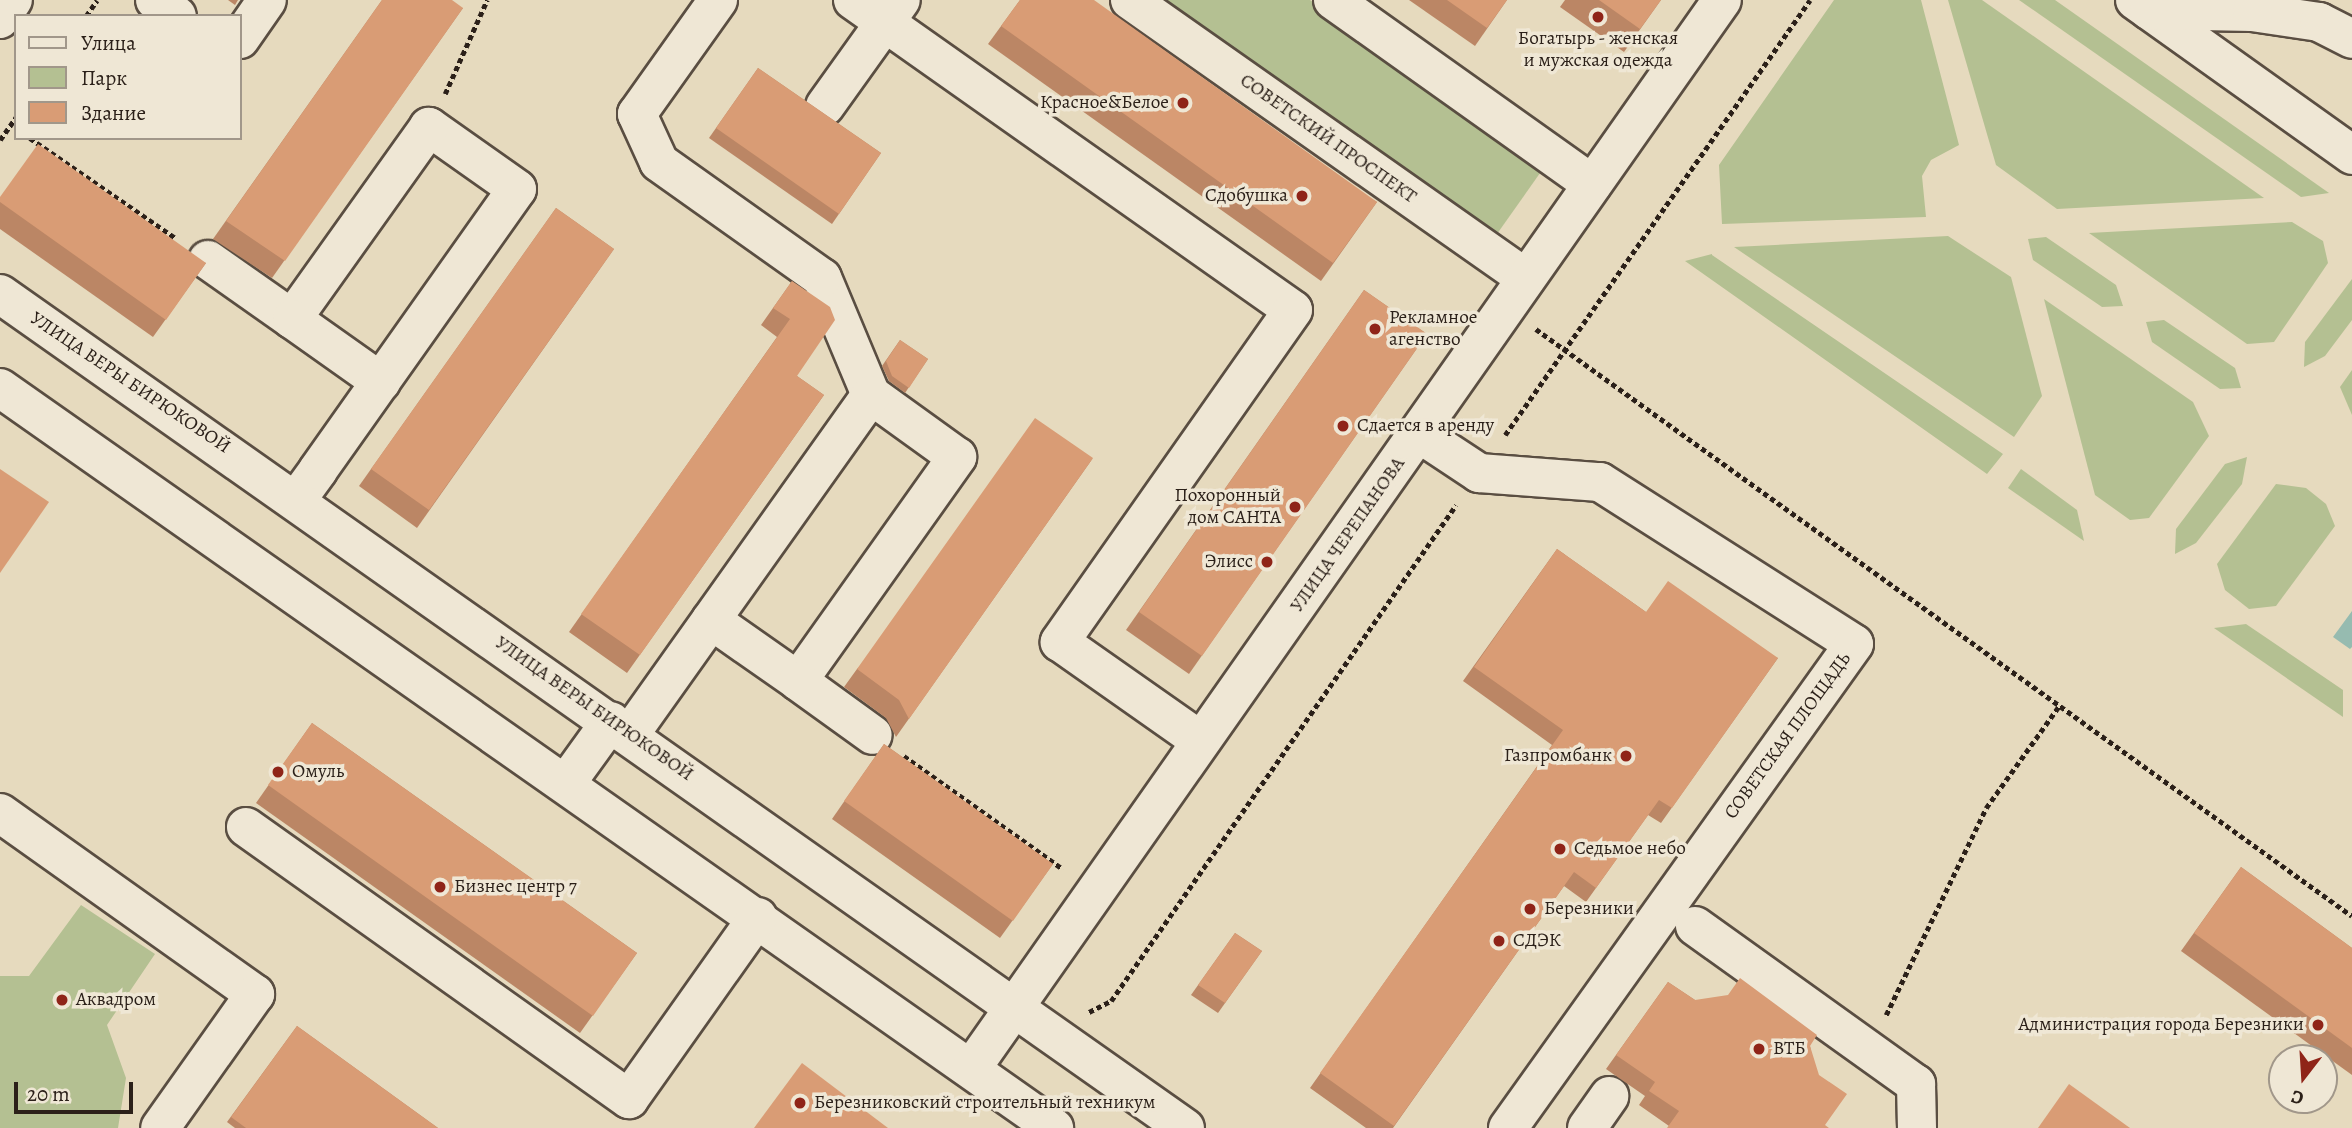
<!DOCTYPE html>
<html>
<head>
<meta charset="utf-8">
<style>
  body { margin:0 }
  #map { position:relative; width:2352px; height:1128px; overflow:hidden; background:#e6dabe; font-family:Alegreya,serif }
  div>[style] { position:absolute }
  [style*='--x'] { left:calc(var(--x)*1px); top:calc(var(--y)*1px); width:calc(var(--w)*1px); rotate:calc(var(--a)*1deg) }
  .green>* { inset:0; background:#b4c092 }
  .water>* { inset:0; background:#96bbb0 }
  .path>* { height:4.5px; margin-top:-2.25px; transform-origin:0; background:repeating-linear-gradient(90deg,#2b2019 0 5px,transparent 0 8.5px) }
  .roads { filter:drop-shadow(2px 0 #5a4e42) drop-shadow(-2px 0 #5a4e42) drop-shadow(0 2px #5a4e42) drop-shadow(0 -2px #5a4e42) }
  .minor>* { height:38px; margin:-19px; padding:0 19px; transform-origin:19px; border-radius:19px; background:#efe7d5 }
  .wall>* { inset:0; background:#bb8665 }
  .building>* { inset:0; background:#d99c75 }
  .dots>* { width:19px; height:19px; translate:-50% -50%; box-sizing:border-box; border:4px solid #efe7d5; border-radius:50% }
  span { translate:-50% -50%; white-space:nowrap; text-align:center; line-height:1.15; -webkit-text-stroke:7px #efe7d5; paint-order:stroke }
  .poi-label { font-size:19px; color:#2b2019 }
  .right { translate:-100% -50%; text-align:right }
  .left { translate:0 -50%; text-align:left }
  .street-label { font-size:19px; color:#2b2019 }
  .legend { position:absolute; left:14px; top:14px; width:228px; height:126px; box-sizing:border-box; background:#efe7d5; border:2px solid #a1978a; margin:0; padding:9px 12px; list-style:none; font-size:21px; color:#2b2019 }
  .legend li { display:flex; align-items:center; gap:14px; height:35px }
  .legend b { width:35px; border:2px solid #a1978a }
  .north { position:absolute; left:2268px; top:1044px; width:70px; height:70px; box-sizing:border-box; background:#efe7d5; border:2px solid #a1978a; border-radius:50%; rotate:197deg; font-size:19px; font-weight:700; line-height:28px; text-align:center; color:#2b2019 }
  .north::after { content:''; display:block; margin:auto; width:24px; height:32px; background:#8f2418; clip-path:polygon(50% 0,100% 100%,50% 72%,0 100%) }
  .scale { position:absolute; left:14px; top:1082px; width:119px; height:32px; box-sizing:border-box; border:4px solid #2b2019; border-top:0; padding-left:9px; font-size:21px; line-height:24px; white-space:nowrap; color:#2b2019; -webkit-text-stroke:5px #efe7d5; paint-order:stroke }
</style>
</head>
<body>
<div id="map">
  <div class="green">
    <div style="clip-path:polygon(1151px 0,1310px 0,1545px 166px,1492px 241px)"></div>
    <div style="clip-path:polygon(1834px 0,1921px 0,1959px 145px,1931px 160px,1922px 176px,1926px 217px,1722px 224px,1719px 165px)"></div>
    <div style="clip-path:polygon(1948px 0,1982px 0,2264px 198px,2057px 209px,1996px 165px)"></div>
    <div style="clip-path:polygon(2019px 0,2055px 0,2329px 193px,2301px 197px)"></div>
    <div style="clip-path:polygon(2292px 222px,2323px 241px,2328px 263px,2274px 342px,2247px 344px,2089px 233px)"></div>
    <div style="clip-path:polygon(1948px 236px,2011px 277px,2042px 396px,2014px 437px,1734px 247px)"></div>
    <div style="clip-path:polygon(2046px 237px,2116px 285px,2123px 306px,2102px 307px,2033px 260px,2028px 239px)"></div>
    <div style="clip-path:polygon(1712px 254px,1712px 255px,2003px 454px,1987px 474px,1685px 261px)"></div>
    <div style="clip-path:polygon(2352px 279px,2352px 320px,2325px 356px,2304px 367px,2305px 342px)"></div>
    <div style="clip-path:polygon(2044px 299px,2193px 402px,2209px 436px,2149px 518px,2130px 520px,2095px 495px)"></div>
    <div style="clip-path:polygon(2164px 320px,2235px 368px,2241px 388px,2220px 389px,2152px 342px,2146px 322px)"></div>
    <div style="clip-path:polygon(2352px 370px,2352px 415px,2340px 387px)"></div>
    <div style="clip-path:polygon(2247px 457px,2242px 484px,2196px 543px,2175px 554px,2176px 529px,2225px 464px)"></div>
    <div style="clip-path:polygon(2021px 469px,2077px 510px,2084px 541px,2008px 488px)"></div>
    <div style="clip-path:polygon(2276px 484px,2306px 488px,2326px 504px,2335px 526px,2276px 606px,2249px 609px,2225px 590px,2217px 564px)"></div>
    <div style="clip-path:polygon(2246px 624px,2343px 690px,2343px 717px,2214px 628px)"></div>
    <div style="clip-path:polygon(81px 905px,155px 954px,107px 1025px,126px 1078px,118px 1128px,0 1128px,0 976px,29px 976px)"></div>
  </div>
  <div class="water">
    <div style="clip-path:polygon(2352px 611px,2352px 647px,2350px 649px,2333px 637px)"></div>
  </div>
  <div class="path">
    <div style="--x:86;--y:16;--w:19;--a:-55"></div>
    <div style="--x:445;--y:94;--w:103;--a:-65.9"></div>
    <div style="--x:30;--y:138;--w:178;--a:34.5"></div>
    <div style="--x:0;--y:140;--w:28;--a:-55"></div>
    <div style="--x:1536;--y:329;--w:1005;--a:35.73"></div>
    <div style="--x:1505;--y:435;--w:531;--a:-54.96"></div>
    <div style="--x:904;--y:756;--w:195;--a:35.4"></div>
    <div style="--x:1089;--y:1012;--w:25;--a:-27"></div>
    <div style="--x:1111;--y:1001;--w:604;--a:-55.18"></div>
    <div style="--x:1886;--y:1015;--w:230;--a:-64.2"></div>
    <div style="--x:1986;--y:808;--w:125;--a:-54.4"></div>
  </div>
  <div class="roads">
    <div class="minor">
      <div style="--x:155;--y:0;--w:27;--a:36"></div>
      <div style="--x:853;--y:0;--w:538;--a:35.17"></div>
      <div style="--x:1293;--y:310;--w:406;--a:125.1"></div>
      <div style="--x:1060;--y:642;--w:172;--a:35.1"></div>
      <div style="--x:1130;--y:0;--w:484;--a:35.1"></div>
      <div style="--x:1333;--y:0;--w:318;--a:35.4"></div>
      <div style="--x:2135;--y:0;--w:267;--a:35.5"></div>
      <div style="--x:2149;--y:10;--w:103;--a:1.1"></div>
      <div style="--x:2252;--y:12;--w:68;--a:8.5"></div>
      <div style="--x:2319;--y:22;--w:37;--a:27"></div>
      <div style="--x:0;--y:19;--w:23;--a:-56"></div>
      <div style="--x:240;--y:39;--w:47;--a:-55.3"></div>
      <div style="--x:825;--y:106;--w:130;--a:-54.4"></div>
      <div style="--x:208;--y:260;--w:103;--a:35.1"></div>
      <div style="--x:0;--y:294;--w:1449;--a:35.14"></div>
      <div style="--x:0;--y:388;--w:1288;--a:35.07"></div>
      <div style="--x:1420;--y:434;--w:71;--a:33.5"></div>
      <div style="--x:1479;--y:473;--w:121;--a:4.3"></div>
      <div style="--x:1600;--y:482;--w:301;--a:32.5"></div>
      <div style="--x:1854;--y:644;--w:595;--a:125.56"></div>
      <div style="--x:298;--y:498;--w:34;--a:-54"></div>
      <div style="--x:318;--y:470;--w:344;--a:-54.7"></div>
      <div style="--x:517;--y:189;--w:108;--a:-144.8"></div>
      <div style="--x:429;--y:127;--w:236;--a:125.5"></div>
      <div style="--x:292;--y:319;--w:109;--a:35.3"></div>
      <div style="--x:711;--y:620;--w:106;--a:35"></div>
      <div style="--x:798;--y:681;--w:275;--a:-54.6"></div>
      <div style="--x:957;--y:457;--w:106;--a:-144.2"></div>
      <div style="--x:871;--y:395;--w:127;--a:-112.7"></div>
      <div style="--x:822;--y:278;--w:200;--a:-144.6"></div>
      <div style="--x:659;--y:162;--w:53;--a:-114.6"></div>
      <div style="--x:637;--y:114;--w:140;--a:-54.6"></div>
      <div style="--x:798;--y:681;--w:92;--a:35.8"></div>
      <div style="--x:630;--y:734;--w:416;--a:-54.6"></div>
      <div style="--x:567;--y:782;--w:75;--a:-54.2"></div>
      <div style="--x:0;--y:813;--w:313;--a:35.4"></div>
      <div style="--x:255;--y:994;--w:164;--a:125.3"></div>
      <div style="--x:246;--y:827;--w:470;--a:35.4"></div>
      <div style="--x:629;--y:1099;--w:223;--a:-54.7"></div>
      <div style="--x:1695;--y:926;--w:272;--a:35.6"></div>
      <div style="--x:1916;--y:1084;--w:44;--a:88.7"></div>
      <div style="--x:971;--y:1069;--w:1306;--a:-54.91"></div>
      <div style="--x:1587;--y:1128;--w:39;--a:-55"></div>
    </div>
  </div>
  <div class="wall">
    <div style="clip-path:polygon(228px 0,238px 0,235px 5px)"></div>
    <div style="clip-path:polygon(382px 0,463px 8px,272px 278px,213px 239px)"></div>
    <div style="clip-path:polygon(1020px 0,1377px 202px,1321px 281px,988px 44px)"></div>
    <div style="clip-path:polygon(1409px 0,1507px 0,1475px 46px)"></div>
    <div style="clip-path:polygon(1565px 0,1661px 0,1624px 52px,1560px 7px)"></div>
    <div style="clip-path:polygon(758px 68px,881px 153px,832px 224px,709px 138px)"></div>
    <div style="clip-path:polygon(0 197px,206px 263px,153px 337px,0 229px)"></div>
    <div style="clip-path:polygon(556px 208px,614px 249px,417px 528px,359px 486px)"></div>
    <div style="clip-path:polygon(792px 281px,797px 376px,824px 395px,627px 673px,569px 632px,777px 337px,761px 325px)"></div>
    <div style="clip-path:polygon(1364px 290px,1427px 334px,1189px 674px,1126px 630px)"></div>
    <div style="clip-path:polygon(900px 340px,928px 359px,905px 393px,889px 381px,882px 366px)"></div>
    <div style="clip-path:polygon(1093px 458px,896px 737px,886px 718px,844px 687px,857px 669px)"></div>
    <div style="clip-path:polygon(1557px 549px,1646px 612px,1778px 658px,1661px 823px,1648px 815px,1586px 902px,1564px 886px,1393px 1128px,1366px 1128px,1310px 1088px,1552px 745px,1463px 681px)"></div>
    <div style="clip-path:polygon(312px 723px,637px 953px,580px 1033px,256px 803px)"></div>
    <div style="clip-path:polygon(884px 744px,1053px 864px,1000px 938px,832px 819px)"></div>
    <div style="clip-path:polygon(2241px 867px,2352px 948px,2352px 1075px,2181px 951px)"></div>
    <div style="clip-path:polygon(1235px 933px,1262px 951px,1218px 1013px,1191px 995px)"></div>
    <div style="clip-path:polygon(1668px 982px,1695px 1000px,1810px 1046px,1825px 1125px,1669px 1126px,1639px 1105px,1645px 1096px,1606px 1069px)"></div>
    <div style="clip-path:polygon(297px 1026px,438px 1128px,235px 1128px,227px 1122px)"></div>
  </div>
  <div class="building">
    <div style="clip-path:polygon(382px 0,452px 0,463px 8px,285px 261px,226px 221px)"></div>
    <div style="clip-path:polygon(1020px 0,1094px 0,1377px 202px,1333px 263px,1001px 26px)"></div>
    <div style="clip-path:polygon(1447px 0,1507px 0,1487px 28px)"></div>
    <div style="clip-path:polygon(1599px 0,1661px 0,1640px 29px)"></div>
    <div style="clip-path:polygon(758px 68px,881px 153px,839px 214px,716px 128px)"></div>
    <div style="clip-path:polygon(38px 144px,206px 263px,166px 320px,0 202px,0 197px)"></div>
    <div style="clip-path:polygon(556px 208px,614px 249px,429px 510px,371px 469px)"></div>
    <div style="clip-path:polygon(792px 281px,830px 307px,835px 320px,797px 376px,824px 395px,640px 655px,581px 614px,790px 319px,773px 308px)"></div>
    <div style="clip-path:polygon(1364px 290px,1427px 334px,1202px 656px,1139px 612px)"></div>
    <div style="clip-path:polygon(900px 340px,928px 359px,909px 388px,892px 376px,886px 361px)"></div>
    <div style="clip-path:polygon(1035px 418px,1093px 458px,909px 719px,899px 700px,857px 669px)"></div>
    <div style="clip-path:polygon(0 469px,49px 502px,0 573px)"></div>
    <div style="clip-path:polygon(1557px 549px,1646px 612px,1668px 581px,1778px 658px,1672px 808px,1659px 800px,1596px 888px,1574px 872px,1394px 1126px,1320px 1073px,1563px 730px,1474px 667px)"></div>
    <div style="clip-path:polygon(312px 723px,637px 953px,593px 1016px,268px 785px)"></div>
    <div style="clip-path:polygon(884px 744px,1053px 864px,1013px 921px,844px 801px)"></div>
    <div style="clip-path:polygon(2241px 867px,2352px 948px,2352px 1048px,2194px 933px)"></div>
    <div style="clip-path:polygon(1235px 933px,1262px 951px,1225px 1003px,1198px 985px)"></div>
    <div style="clip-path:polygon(1740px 978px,1817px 1035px,1810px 1046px,1819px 1075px,1847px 1094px,1825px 1125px,1829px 1128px,1667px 1128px,1679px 1111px,1649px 1091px,1655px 1082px,1616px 1055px,1668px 982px,1695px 1000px,1728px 995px)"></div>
    <div style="clip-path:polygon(297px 1026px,438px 1128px,246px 1128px,231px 1117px)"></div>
    <div style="clip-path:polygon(802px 1063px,888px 1128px,754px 1128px)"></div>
    <div style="clip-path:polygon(2069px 1084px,2130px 1128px,2038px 1128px)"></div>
  </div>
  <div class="dots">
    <div style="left:1598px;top:17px;background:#8f2418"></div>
    <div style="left:1183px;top:103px;background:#8f2418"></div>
    <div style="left:1302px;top:196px;background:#8f2418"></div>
    <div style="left:1375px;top:329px;background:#8f2418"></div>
    <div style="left:1343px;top:426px;background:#8f2418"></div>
    <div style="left:1295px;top:507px;background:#8f2418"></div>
    <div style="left:1267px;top:562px;background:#8f2418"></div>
    <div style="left:1626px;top:756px;background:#8f2418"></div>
    <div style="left:278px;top:772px;background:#8f2418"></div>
    <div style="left:1560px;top:849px;background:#8f2418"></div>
    <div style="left:440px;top:887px;background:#8f2418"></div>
    <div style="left:1530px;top:909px;background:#8f2418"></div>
    <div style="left:1499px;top:941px;background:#8f2418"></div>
    <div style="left:62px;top:1000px;background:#8f2418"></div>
    <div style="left:2318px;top:1025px;background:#8f2418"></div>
    <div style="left:1759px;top:1049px;background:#8f2418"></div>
    <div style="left:800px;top:1103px;background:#8f2418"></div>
  </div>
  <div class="poi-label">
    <span style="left:1598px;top:50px">Богатырь - женская<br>и мужская одежда</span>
    <span class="right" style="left:1169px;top:103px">Красное&amp;Белое</span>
    <span class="right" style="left:1288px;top:196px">Сдобушка</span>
    <span class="left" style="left:1389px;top:329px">Рекламное<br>агенство</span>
    <span class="left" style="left:1357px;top:426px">Сдается в аренду</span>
    <span class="right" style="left:1281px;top:507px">Похоронный<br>дом САНТА</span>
    <span class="right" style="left:1253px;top:562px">Элисс</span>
    <span class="right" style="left:1612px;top:756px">Газпромбанк</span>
    <span class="left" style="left:292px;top:772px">Омуль</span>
    <span class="left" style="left:1574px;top:849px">Седьмое небо</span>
    <span class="left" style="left:454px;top:887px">Бизнес центр 7</span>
    <span class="left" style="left:1544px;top:909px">Березники</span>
    <span class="left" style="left:1513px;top:941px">СДЭК</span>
    <span class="left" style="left:76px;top:1000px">Аквадром</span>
    <span class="right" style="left:2304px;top:1025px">Администрация города Березники</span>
    <span class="left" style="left:1773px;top:1049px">ВТБ</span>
    <span class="left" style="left:814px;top:1103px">Березниковский строительный техникум</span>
  </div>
  <div class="street-label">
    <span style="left:1328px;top:139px;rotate:35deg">СОВЕТСКИЙ ПРОСПЕКТ</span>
    <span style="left:130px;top:383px;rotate:34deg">УЛИЦА ВЕРЫ БИРЮКОВОЙ</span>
    <span style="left:1348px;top:535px;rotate:-55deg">УЛИЦА ЧЕРЕПАНОВА</span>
    <span style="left:594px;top:709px;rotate:35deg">УЛИЦА ВЕРЫ БИРЮКОВОЙ</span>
    <span style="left:1788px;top:736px;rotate:-54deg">СОВЕТСКАЯ ПЛОЩАДЬ</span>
  </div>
  <ul class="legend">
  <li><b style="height:9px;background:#efe7d5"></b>Улица</li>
  <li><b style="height:19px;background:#b4c092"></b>Парк</li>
  <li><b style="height:19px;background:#d99c75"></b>Здание</li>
  </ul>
  <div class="north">С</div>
  <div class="scale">20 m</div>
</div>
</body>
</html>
